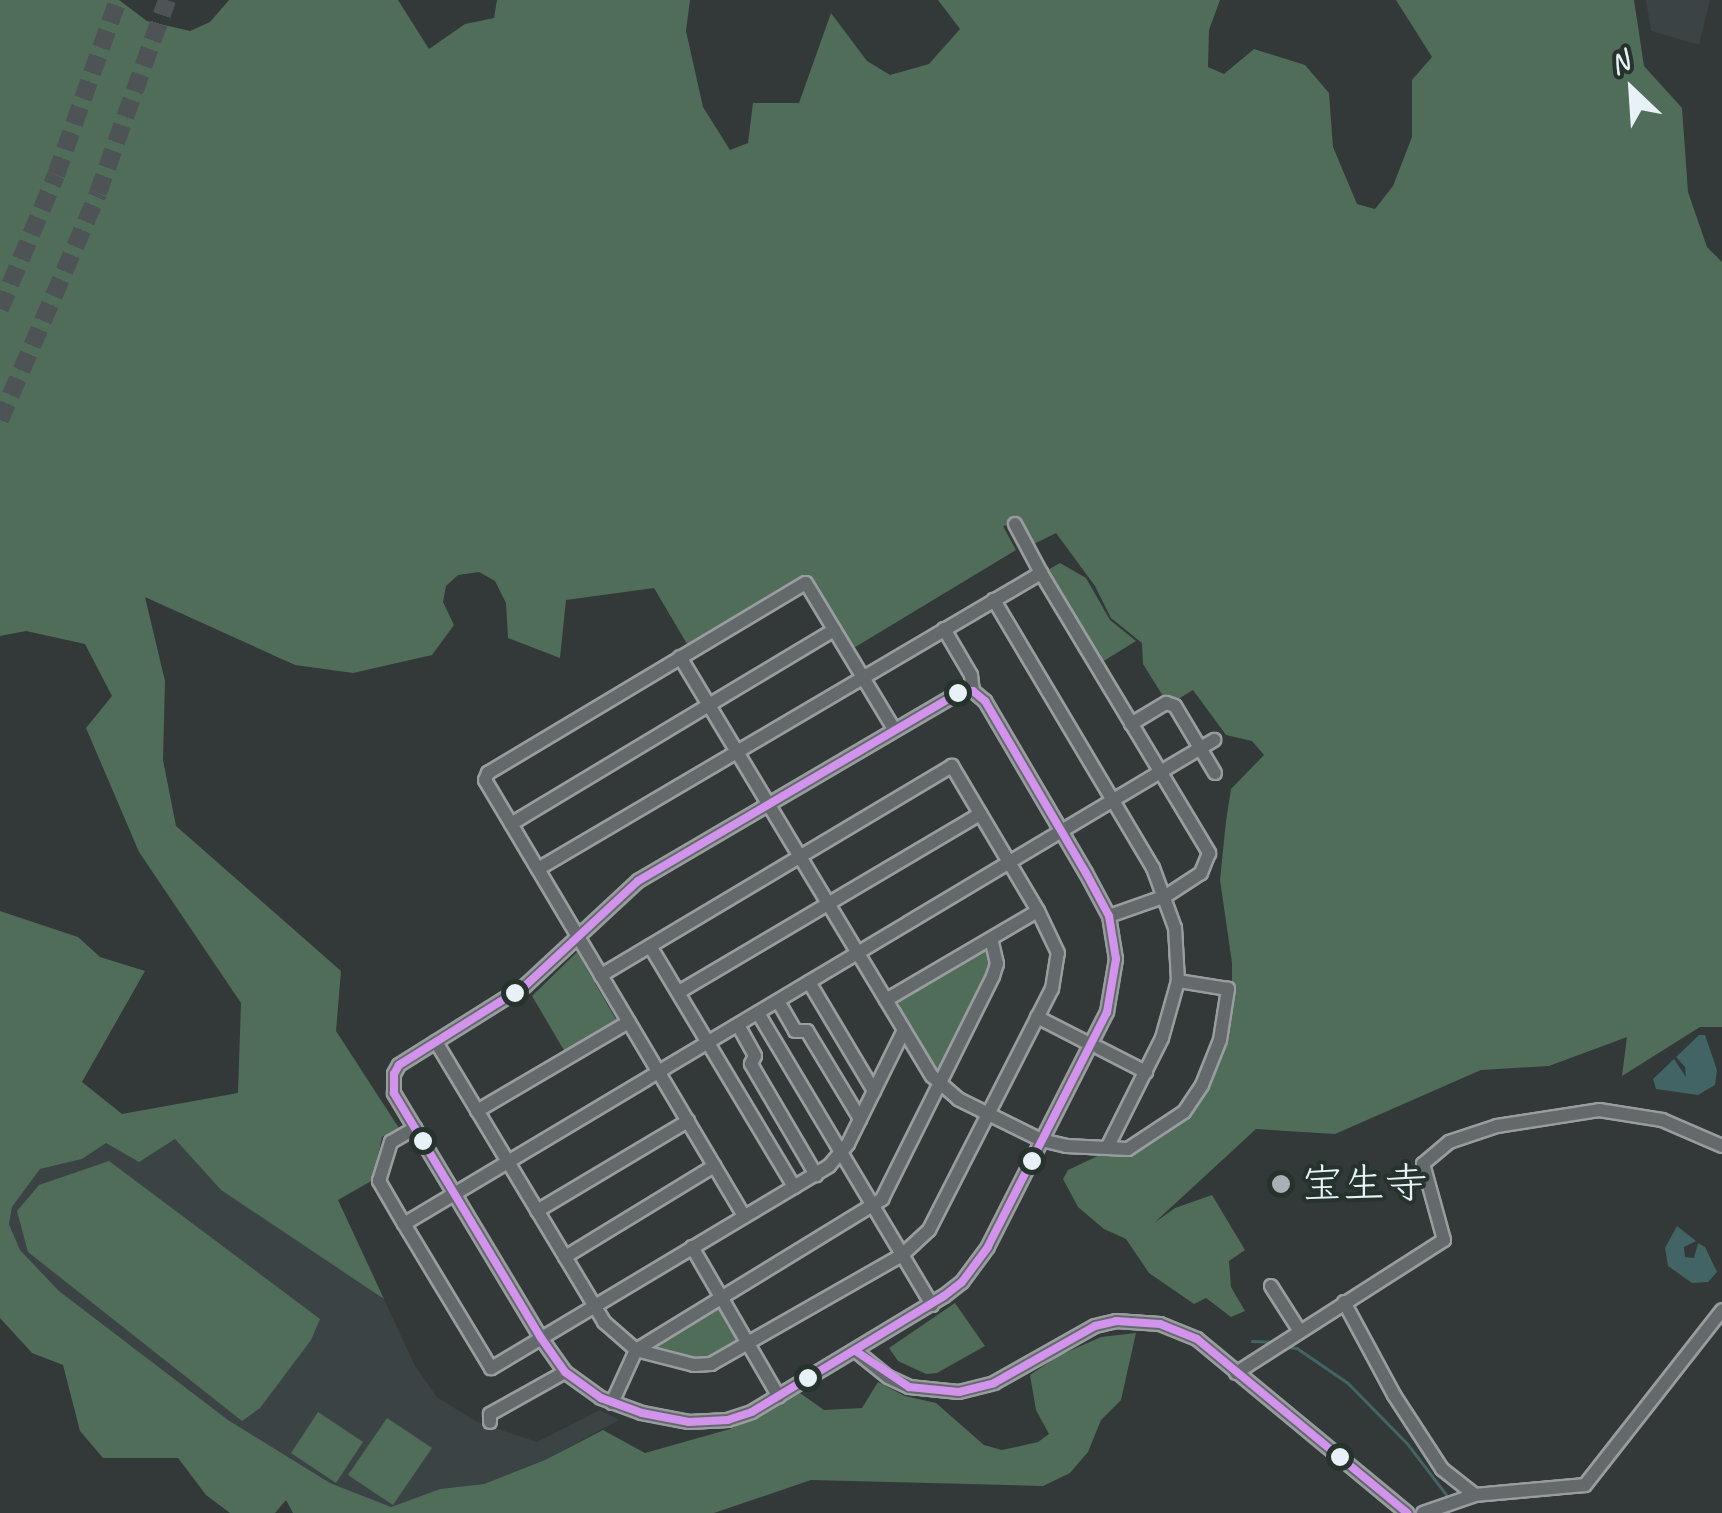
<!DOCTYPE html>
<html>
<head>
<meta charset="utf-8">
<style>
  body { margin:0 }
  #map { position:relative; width:1722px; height:1513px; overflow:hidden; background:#333838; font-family:Caveat,"Klee One",sans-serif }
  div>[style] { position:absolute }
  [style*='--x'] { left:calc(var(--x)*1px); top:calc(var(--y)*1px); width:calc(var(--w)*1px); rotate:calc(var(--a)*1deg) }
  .built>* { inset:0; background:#3b4345 }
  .green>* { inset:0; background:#506d5a }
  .water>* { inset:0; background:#426464 }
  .stream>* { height:2.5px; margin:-1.25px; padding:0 1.25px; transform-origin:1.25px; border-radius:1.25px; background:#426464 }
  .highway-tunnel>* { height:18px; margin-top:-9px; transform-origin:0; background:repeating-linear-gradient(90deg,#4e5455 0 18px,transparent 0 27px) }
  .roads { filter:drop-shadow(2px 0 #999d9f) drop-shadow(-2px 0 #999d9f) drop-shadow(0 2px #999d9f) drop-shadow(0 -2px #999d9f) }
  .minor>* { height:12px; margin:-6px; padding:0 6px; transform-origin:6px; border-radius:6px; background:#646a6b }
  .bus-1>* { height:8px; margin:-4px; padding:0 4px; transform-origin:4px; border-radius:4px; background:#d193ec }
  .dots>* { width:28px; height:28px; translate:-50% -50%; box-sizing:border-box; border:5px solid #26332d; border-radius:50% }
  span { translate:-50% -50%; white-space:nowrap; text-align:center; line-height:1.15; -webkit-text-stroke:8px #26332d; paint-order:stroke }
  .poi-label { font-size:42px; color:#e8f1f8 }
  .left { translate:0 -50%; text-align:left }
  .north { position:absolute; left:1582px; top:40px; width:100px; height:100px; -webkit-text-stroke:8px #26332d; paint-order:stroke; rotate:335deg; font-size:28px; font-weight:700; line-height:40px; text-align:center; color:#e8f1f8 }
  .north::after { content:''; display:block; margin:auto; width:35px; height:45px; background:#e8f1f8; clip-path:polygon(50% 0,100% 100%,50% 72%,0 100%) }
</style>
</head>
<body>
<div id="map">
  <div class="built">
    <div style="clip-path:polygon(1646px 0,1710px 0,1699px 45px,1651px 31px)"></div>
    <div style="clip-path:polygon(175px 1138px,221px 1190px,384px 1299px,415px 1366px,437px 1397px,477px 1422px,537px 1442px,600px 1410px,619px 1420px,545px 1460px,484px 1484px,440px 1489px,391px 1507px,330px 1483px,228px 1420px,59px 1291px,20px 1250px,9px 1224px,12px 1207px,40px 1169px,82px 1159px,106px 1143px)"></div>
  </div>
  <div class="green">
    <div style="clip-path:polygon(0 0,119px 0,147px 21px,190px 31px,210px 22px,229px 0,398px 0,429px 49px,465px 24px,494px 18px,497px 0,690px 0,686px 31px,703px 107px,730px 150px,748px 143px,753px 103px,799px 103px,831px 13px,867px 61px,890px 75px,929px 64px,960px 29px,938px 0,1220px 0,1209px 30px,1208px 67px,1224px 74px,1254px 49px,1305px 65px,1329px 93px,1333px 147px,1357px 204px,1375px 209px,1393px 186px,1412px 137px,1412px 80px,1432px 57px,1396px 0,1634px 0,1644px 66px,1682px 108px,1688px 192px,1707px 247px,1722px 262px,1722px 1027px,1700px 1027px,1622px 1076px,1627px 1037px,1549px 1066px,1481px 1070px,1335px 1134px,1256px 1129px,1154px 1223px,1175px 1208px,1212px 1195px,1245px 1250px,1229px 1261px,1231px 1287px,1245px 1311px,1231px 1317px,1206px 1298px,1194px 1304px,1149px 1273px,1126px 1239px,1104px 1229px,1078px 1207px,1063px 1179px,1068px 1170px,1102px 1154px,1132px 1154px,1165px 1135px,1190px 1113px,1226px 1039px,1232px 1010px,1232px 963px,1220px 880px,1226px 821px,1231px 789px,1264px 755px,1252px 741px,1226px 735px,1193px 690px,1180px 698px,1163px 696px,1143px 664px,1142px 643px,1111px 618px,1095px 586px,1056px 533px,1032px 545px,1019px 523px,1003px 526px,1016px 550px,852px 649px,807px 575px,687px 644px,654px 588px,566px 600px,560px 658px,508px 638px,506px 603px,495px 581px,479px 572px,458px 575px,446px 586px,443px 602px,454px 625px,432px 655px,353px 673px,295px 665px,145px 597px,165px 681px,163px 760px,176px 826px,341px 971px,336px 1031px,399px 1128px,382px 1137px,373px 1180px,338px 1200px,384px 1299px,221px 1190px,175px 1139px,139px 1162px,106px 1143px,82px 1159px,40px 1169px,12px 1207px,9px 1224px,20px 1250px,59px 1291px,228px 1420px,330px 1483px,391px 1507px,440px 1489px,484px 1484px,545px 1460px,603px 1430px,645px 1453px,730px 1429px,800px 1393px,824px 1410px,862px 1408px,878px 1382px,905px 1396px,936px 1403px,984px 1445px,1002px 1450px,1038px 1442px,1049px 1434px,1036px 1410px,1030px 1375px,1058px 1356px,1101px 1337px,1136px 1333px,1121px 1400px,1101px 1420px,1088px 1452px,1070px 1473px,1043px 1486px,811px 1480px,714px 1513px,293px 1513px,286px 1500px,275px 1513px,230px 1513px,206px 1495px,178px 1458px,103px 1458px,80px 1431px,63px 1365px,32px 1353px,0 1318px,0 911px,78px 937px,100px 957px,145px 971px,82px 1082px,122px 1114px,238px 1093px,241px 1003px,139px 852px,86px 728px,112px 696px,85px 644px,26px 631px,0 636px)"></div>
    <div style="clip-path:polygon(1060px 563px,1086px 578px,1110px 620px,1136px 641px,1102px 662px,1046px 571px)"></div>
    <div style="clip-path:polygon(987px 948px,991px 965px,942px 1071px,937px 1071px,898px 1009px,900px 998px)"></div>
    <div style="clip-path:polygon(577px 952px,617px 1021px,565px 1052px,532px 996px)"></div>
    <div style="clip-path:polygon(109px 1161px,320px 1319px,311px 1340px,260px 1408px,242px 1421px,28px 1252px,17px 1211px,39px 1185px)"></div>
    <div style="clip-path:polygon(955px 1303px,985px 1346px,937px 1373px,926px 1374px,898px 1361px,889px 1348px)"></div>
    <div style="clip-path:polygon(715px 1308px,722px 1309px,737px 1338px,734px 1346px,701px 1360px,654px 1350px,654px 1343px)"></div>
    <div style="clip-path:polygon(318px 1412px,363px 1442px,336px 1483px,291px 1453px)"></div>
    <div style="clip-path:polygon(387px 1418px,432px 1448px,393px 1505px,348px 1475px)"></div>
  </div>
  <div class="water">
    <div style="clip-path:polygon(1699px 1035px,1705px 1035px,1717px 1070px,1715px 1085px,1698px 1095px,1656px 1089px,1653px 1079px,1674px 1059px,1686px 1077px,1685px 1067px,1676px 1057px)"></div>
    <div style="clip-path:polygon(1677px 1226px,1696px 1241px,1684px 1247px,1685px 1257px,1694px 1258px,1698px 1243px,1705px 1247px,1717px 1272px,1708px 1282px,1692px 1283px,1668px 1266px,1665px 1248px)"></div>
  </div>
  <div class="stream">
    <div style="--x:1252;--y:1341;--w:24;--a:2"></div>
    <div style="--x:1287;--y:1347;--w:10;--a:6"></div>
    <div style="--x:1297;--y:1348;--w:62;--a:34.5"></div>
    <div style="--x:1348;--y:1383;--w:84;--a:45.5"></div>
    <div style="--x:1407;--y:1443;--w:69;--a:52.6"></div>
  </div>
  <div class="highway-tunnel">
    <div style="--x:0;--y:309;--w:145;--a:-67.3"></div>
    <div style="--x:56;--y:175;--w:186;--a:-70.5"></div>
    <div style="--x:0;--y:420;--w:247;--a:-66.6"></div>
    <div style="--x:98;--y:193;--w:205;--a:-70.3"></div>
  </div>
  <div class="roads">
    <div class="minor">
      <div style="--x:1015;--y:524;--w:55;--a:62"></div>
      <div style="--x:944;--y:629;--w:53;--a:59.6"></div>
      <div style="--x:971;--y:675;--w:16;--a:83"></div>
      <div style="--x:680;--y:657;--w:489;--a:59"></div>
      <div style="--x:932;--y:1076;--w:35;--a:41"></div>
      <div style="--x:958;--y:1099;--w:93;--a:26.3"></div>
      <div style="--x:1041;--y:1140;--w:26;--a:13"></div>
      <div style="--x:1066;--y:1146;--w:62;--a:2.8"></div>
      <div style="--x:1128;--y:1149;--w:67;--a:-33.5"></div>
      <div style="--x:1184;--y:1112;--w:32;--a:-56"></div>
      <div style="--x:1202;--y:1085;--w:48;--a:-68.2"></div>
      <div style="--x:1220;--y:1040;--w:52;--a:-81.1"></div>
      <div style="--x:1228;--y:989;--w:51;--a:-170.9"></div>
      <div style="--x:1178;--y:981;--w:53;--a:-93.2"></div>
      <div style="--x:1175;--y:928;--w:64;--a:-110.1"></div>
      <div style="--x:1153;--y:868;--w:312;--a:-120.7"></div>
      <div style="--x:962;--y:691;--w:11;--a:0"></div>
      <div style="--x:973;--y:691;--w:16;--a:40"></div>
      <div style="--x:985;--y:701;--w:199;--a:59.6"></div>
      <div style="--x:1086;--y:873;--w:49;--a:61.9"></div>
      <div style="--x:1109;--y:916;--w:44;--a:80.8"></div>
      <div style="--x:1116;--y:959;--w:54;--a:99.6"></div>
      <div style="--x:1107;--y:1012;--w:263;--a:116.9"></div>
      <div style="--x:988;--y:1247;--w:44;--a:126.6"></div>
      <div style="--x:962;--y:1282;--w:23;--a:142"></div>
      <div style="--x:944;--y:1296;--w:224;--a:148.9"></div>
      <div style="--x:752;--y:1412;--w:25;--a:162"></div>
      <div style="--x:728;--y:1420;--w:39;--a:177"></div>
      <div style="--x:689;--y:1422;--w:48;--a:-169.2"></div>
      <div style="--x:642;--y:1413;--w:44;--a:-159.9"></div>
      <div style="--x:601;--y:1398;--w:44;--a:-144.2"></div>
      <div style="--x:565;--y:1372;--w:42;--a:-125.2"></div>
      <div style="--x:541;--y:1338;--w:286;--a:-121"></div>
      <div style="--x:394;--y:1093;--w:19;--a:-90"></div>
      <div style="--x:394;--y:1074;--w:10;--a:-61"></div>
      <div style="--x:399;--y:1065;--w:149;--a:-32.1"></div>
      <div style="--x:525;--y:986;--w:154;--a:-42.9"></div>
      <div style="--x:638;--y:881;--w:376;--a:-30.4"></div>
      <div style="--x:1131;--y:724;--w:41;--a:-31"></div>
      <div style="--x:1166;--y:703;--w:9;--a:18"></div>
      <div style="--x:1175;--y:706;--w:78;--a:59.2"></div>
      <div style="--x:511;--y:824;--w:377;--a:-31"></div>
      <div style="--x:538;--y:869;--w:584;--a:-30.48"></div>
      <div style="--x:1041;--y:573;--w:327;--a:59"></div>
      <div style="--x:1209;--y:853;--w:22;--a:112"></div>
      <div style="--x:1201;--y:873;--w:42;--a:146.7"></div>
      <div style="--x:1166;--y:896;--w:60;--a:160.7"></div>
      <div style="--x:650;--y:946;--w:281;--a:59.1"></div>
      <div style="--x:809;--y:982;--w:127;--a:59.2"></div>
      <div style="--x:679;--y:992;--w:350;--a:-30.6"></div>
      <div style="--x:886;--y:1000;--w:176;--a:-30.4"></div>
      <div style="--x:778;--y:1001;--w:34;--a:60"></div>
      <div style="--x:795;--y:1031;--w:12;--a:0"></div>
      <div style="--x:807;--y:1031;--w:103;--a:58.9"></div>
      <div style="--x:758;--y:1013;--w:340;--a:59.2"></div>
      <div style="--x:1037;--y:1017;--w:53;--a:27.1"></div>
      <div style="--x:738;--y:1025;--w:35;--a:61"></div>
      <div style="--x:755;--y:1056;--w:9;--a:117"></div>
      <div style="--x:751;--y:1064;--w:129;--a:59.6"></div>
      <div style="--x:904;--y:1030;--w:127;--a:116.2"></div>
      <div style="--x:848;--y:1144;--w:29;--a:131"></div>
      <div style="--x:829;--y:1166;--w:394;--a:149.1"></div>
      <div style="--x:491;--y:1368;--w:168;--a:-121.1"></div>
      <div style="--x:404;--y:1224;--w:944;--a:-30.86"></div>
      <div style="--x:436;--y:1042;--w:327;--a:59"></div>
      <div style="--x:604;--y:1322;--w:43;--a:41.2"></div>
      <div style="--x:636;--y:1350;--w:60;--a:14.5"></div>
      <div style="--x:694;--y:1365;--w:17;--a:-3"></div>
      <div style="--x:711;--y:1364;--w:220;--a:-29.7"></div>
      <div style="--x:902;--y:1255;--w:37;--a:-43"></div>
      <div style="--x:929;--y:1230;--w:271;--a:-63"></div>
      <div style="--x:1052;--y:989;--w:36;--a:-81"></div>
      <div style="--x:1058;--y:953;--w:47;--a:-115.5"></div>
      <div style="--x:1038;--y:911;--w:169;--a:-120.7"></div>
      <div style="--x:952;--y:766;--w:409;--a:149.2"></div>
      <div style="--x:1099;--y:1048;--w:53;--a:27.1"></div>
      <div style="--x:477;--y:1111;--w:176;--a:-30.4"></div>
      <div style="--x:1107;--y:1148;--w:123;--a:-63.4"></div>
      <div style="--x:1162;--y:1038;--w:59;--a:-74.3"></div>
      <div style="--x:537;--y:1211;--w:176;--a:-30.8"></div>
      <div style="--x:744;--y:1216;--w:507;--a:-120.71"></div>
      <div style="--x:485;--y:780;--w:8;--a:-67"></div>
      <div style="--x:488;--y:773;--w:370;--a:-30.9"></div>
      <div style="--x:806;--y:583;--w:170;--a:58.9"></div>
      <div style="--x:404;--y:1224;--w:50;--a:-120.2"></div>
      <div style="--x:379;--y:1181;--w:41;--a:-72.9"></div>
      <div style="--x:391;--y:1142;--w:28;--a:-30"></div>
      <div style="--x:692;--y:1247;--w:173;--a:59.9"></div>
      <div style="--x:565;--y:1257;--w:175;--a:-31.4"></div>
      <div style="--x:1271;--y:1286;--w:52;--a:57.5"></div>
      <div style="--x:1344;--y:1302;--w:106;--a:61.7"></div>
      <div style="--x:1394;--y:1395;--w:88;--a:57"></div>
      <div style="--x:1442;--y:1469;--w:42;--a:38.2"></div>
      <div style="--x:857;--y:1352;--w:40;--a:39"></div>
      <div style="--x:888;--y:1377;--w:23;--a:25"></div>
      <div style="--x:909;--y:1387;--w:50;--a:5.7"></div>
      <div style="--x:959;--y:1392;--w:36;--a:-14"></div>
      <div style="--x:994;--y:1383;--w:116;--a:-29.4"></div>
      <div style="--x:1095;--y:1326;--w:22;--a:-13"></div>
      <div style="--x:1116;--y:1321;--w:44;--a:3.9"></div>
      <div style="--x:1160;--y:1324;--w:40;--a:22"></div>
      <div style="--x:1197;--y:1339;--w:273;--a:39.6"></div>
      <div style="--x:1236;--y:1373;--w:247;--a:-32.6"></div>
      <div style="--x:1444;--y:1240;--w:79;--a:-105.4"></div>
      <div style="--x:1423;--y:1164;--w:34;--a:-40"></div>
      <div style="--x:1449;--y:1142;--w:51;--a:-18.4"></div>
      <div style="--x:1497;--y:1126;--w:103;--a:-8.9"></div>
      <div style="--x:1599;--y:1110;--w:64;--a:9"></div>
      <div style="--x:1662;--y:1120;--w:65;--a:23.4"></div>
      <div style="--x:612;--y:1403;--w:58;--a:-65.6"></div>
      <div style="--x:636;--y:1350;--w:289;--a:-31.5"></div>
      <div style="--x:882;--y:1199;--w:249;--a:-63.5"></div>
      <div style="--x:993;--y:976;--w:13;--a:-72"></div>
      <div style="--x:997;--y:964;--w:26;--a:-103"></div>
      <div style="--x:490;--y:1422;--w:8;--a:-90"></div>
      <div style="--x:490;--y:1414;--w:86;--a:-29.2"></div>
      <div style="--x:1423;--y:1513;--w:55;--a:-19.1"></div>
      <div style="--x:1475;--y:1495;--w:110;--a:-5.2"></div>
      <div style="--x:1585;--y:1485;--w:222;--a:-51.9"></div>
    </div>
  </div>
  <div class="bus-1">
    <div style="--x:962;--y:691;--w:11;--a:0"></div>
    <div style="--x:973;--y:691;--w:16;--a:40"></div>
    <div style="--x:985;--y:701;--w:199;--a:59.6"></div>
    <div style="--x:1086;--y:873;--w:49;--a:61.9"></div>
    <div style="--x:1109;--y:916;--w:44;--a:80.8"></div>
    <div style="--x:1116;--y:959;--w:54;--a:99.6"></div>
    <div style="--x:1107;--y:1012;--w:263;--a:116.9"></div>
    <div style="--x:988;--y:1247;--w:44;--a:126.6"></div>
    <div style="--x:962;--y:1282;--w:23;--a:142"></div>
    <div style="--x:944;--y:1296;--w:224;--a:148.9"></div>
    <div style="--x:752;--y:1412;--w:25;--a:162"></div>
    <div style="--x:728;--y:1420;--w:39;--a:177"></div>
    <div style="--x:689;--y:1422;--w:48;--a:-169.2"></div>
    <div style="--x:642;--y:1413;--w:44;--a:-159.9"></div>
    <div style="--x:601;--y:1398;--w:44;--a:-144.2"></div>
    <div style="--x:565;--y:1372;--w:42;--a:-125.2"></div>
    <div style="--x:541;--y:1338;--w:286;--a:-121"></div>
    <div style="--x:394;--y:1093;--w:19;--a:-90"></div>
    <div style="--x:394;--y:1074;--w:10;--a:-61"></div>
    <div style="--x:399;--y:1065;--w:149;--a:-32.1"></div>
    <div style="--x:525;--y:986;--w:154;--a:-42.9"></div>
    <div style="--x:638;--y:881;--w:376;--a:-30.4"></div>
    <div style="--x:857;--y:1352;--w:63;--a:33.9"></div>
    <div style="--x:909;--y:1387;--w:50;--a:5.7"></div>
    <div style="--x:959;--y:1392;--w:36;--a:-14"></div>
    <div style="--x:994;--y:1383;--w:116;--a:-29.4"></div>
    <div style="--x:1095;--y:1326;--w:22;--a:-13"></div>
    <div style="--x:1116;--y:1321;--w:44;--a:3.9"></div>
    <div style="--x:1160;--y:1324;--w:40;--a:22"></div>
    <div style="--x:1197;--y:1339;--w:273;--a:39.6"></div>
  </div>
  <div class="dots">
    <div style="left:958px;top:693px;background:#e8f1f8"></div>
    <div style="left:515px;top:993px;background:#e8f1f8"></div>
    <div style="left:423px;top:1141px;background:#e8f1f8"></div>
    <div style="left:1032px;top:1161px;background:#e8f1f8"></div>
    <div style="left:1281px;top:1184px;background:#a9b0b5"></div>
    <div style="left:808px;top:1378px;background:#e8f1f8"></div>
    <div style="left:1340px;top:1457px;background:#e8f1f8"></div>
  </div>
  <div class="poi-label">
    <span class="left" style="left:1301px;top:1184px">宝生寺</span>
  </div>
  <div class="north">N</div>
</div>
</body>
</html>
